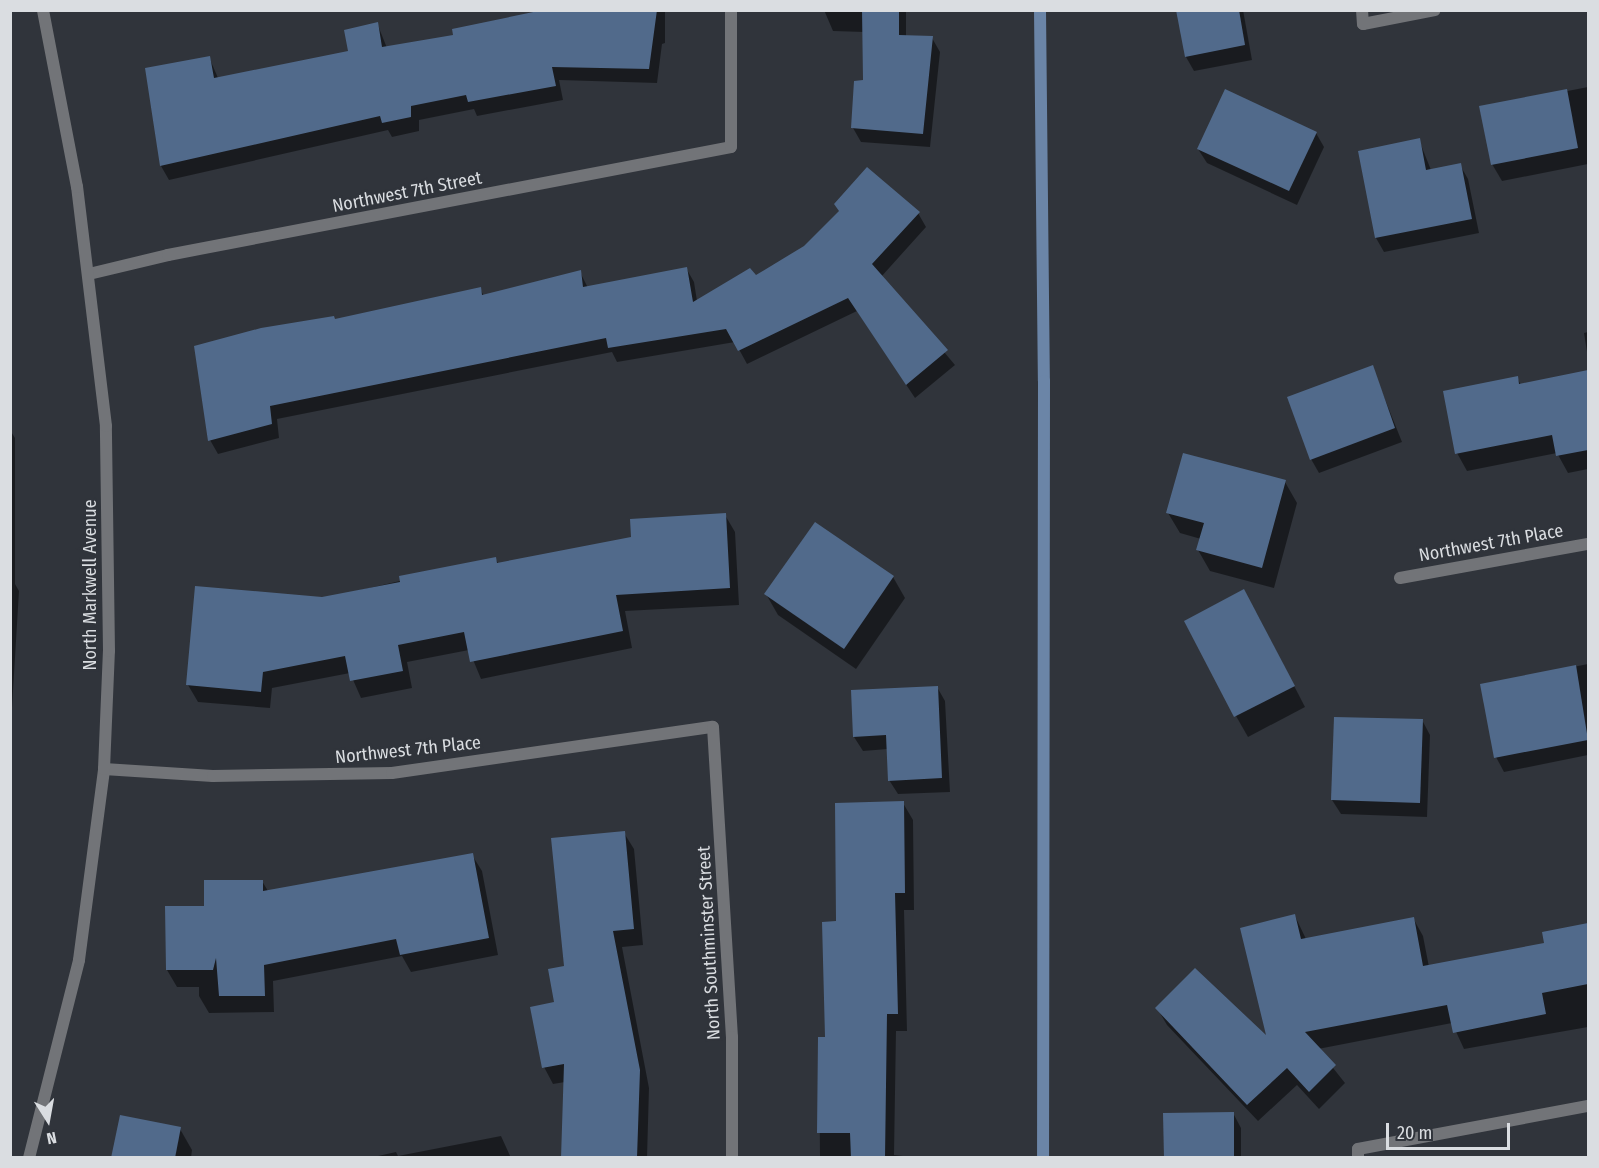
<!DOCTYPE html>
<html>
<head>
<meta charset="utf-8">
<style>
  body { margin:0 }
  #map { position:relative; width:1599px; height:1168px; overflow:hidden; background:#30343b; font-family:"Fira Sans Condensed",sans-serif }
  div>[style] { position:absolute }
  [style*='--x'] { left:calc(var(--x)*1px); top:calc(var(--y)*1px); width:calc(var(--w)*1px); rotate:calc(var(--a)*1deg) }
  .shadow>* { inset:0; background:#0007 }
  .stream>* { height:12px; margin:-6px; padding:0 6px; transform-origin:6px; border-radius:6px; background:#6b85a7 }
  .building>* { inset:0; background:#516a8b }
  .street>* { height:12px; margin:-6px; padding:0 6px; transform-origin:6px; border-radius:6px; background:#727478 }
  span { translate:-50% -50%; white-space:nowrap; text-align:center; line-height:1.15; -webkit-text-stroke:4.5px #30343b; paint-order:stroke }
  .street-label { font-size:18px; color:#dadde1 }
  .frame { position:absolute; inset:0; border:12px solid #dadde1; pointer-events:none }
  .north { position:absolute; left:18px; top:1090px; width:60px; height:60px; -webkit-text-stroke:4px #30343b; paint-order:stroke; rotate:169deg; font-size:16px; font-weight:700; line-height:24px; text-align:center; color:#dadde1 }
  .north::after { content:''; display:block; margin:auto; width:21px; height:27px; background:#dadde1; clip-path:polygon(50% 0,100% 100%,50% 72%,0 100%) }
  .scale { position:absolute; left:1386px; top:1123px; width:124px; height:27px; box-sizing:border-box; border:3px solid #dadde1; border-top:0; padding-left:8px; font-size:18px; line-height:21px; white-space:nowrap; color:#dadde1; -webkit-text-stroke:4px #30343b; paint-order:stroke }
</style>
</head>
<body>
<div id="map">
  <div class="shadow">
    <div style="clip-path:polygon(551px 10px,665px 10px,665px 43px,662px 44px,657px 83px,559px 80px,563px 100px,477px 116px,474px 109px,419px 120px,419px 131px,392px 137px,388px 130px,169px 180px,161px 166px,209px 57px,218px 78px,350px 52px,377px 23px,387px 48px,455px 36px)"></div>
    <div style="clip-path:polygon(824px 10px,906px 10px,906px 37px,932px 38px,940px 52px,930px 147px,861px 142px,853px 128px,864px 81px,864px 32px,833px 31px)"></div>
    <div style="clip-path:polygon(1177px 10px,1243px 10px,1252px 60px,1194px 71px,1186px 57px)"></div>
    <div style="clip-path:polygon(1588px 87px,1588px 164px,1502px 181px,1492px 164px,1481px 108px)"></div>
    <div style="clip-path:polygon(1316px 133px,1324px 147px,1297px 205px,1207px 163px,1198px 149px)"></div>
    <div style="clip-path:polygon(1419px 140px,1431px 170px,1460px 165px,1468px 179px,1479px 233px,1384px 252px,1376px 238px)"></div>
    <div style="clip-path:polygon(918px 213px,926px 227px,881px 277px,955px 365px,915px 398px,857px 311px,747px 364px,735px 342px,617px 362px,612px 352px,277px 419px,279px 438px,218px 454px,210px 440px,335px 320px,480px 289px,484px 296px,580px 272px,588px 288px,686px 268px,694px 282px,697px 301px)"></div>
    <div style="clip-path:polygon(1588px 332px,1588px 358px,1584px 333px)"></div>
    <div style="clip-path:polygon(1372px 367px,1402px 442px,1319px 473px,1311px 459px)"></div>
    <div style="clip-path:polygon(1588px 372px,1588px 469px,1568px 473px,1557px 453px,1467px 471px,1457px 453px,1517px 378px,1521px 385px)"></div>
    <div style="clip-path:polygon(10px 430px,15px 438px,15px 584px,19px 591px,10px 741px)"></div>
    <div style="clip-path:polygon(1285px 482px,1297px 503px,1274px 588px,1210px 571px,1198px 550px,1201px 539px,1180px 533px,1168px 513px)"></div>
    <div style="clip-path:polygon(725px 515px,735px 532px,739px 605px,625px 611px,632px 648px,481px 679px,469px 650px,407px 662px,412px 688px,361px 698px,350px 673px,272px 688px,270px 708px,198px 702px,188px 685px,322px 599px,495px 559px,499px 564px,633px 538px)"></div>
    <div style="clip-path:polygon(815px 524px,893px 577px,905px 598px,856px 669px,778px 615px,766px 594px)"></div>
    <div style="clip-path:polygon(1256px 612px,1305px 707px,1248px 737px,1236px 716px)"></div>
    <div style="clip-path:polygon(1588px 664px,1588px 755px,1504px 772px,1496px 757px,1482px 685px)"></div>
    <div style="clip-path:polygon(937px 687px,945px 701px,950px 792px,898px 794px,889px 780px,888px 749px,863px 751px,854px 737px)"></div>
    <div style="clip-path:polygon(1422px 720px,1430px 735px,1427px 817px,1341px 814px,1332px 800px)"></div>
    <div style="clip-path:polygon(903px 803px,913px 820px,914px 910px,904px 910px,907px 1031px,896px 1031px,894px 1155px,921px 1158px,820px 1158px,819px 1038px,826px 1038px,838px 923px)"></div>
    <div style="clip-path:polygon(624px 833px,634px 849px,643px 945px,622px 947px,649px 1088px,647px 1158px,562px 1158px,565px 1082px,553px 1084px,544px 1067px,565px 968px)"></div>
    <div style="clip-path:polygon(472px 855px,482px 871px,498px 955px,411px 972px,402px 956px,273px 981px,274px 1012px,209px 1013px,199px 996px,199px 987px,177px 987px,167px 970px,205px 907px,262px 881px,268px 891px)"></div>
    <div style="clip-path:polygon(1295px 916px,1306px 939px,1413px 918px,1423px 936px,1429px 967px,1546px 944px,1544px 933px,1588px 925px,1588px 1027px,1464px 1049px,1452px 1023px,1318px 1049px,1345px 1083px,1319px 1109px,1297px 1085px,1258px 1121px,1167px 1025px,1157px 1008px,1269px 1040px)"></div>
    <div style="clip-path:polygon(1233px 1113px,1241px 1128px,1241px 1158px,1165px 1158px)"></div>
    <div style="clip-path:polygon(180px 1129px,192px 1150px,191px 1158px,112px 1158px)"></div>
    <div style="clip-path:polygon(501px 1136px,511px 1158px,369px 1158px,396px 1152px,398px 1156px)"></div>
  </div>
  <div class="stream">
    <div style="--x:1040;--y:10;--w:371;--a:89.4"></div>
    <div style="--x:1044;--y:381;--w:777;--a:90.07"></div>
  </div>
  <div class="building">
    <div style="clip-path:polygon(543px 10px,657px 10px,649px 69px,552px 67px,556px 86px,468px 102px,466px 95px,411px 106px,411px 117px,382px 123px,380px 116px,160px 166px,145px 68px,210px 56px,214px 78px,348px 51px,344px 30px,378px 22px,382px 47px,453px 35px,452px 29px)"></div>
    <div style="clip-path:polygon(862px 10px,899px 10px,899px 35px,933px 36px,923px 134px,851px 128px,854px 81px,863px 80px)"></div>
    <div style="clip-path:polygon(1176px 10px,1239px 10px,1245px 45px,1185px 57px)"></div>
    <div style="clip-path:polygon(1225px 89px,1317px 132px,1289px 191px,1197px 149px)"></div>
    <div style="clip-path:polygon(1567px 89px,1578px 148px,1491px 165px,1479px 106px)"></div>
    <div style="clip-path:polygon(1420px 138px,1426px 170px,1461px 163px,1472px 219px,1375px 238px,1358px 151px)"></div>
    <div style="clip-path:polygon(867px 167px,920px 212px,872px 264px,948px 350px,906px 385px,848px 298px,738px 351px,726px 329px,608px 348px,606px 338px,270px 406px,272px 424px,208px 441px,194px 346px,261px 328px,334px 316px,335px 319px,481px 287px,482px 295px,581px 270px,583px 287px,687px 267px,693px 302px,750px 268px,756px 275px,804px 246px,839px 211px,834px 204px)"></div>
    <div style="clip-path:polygon(1373px 365px,1395px 428px,1310px 460px,1287px 397px)"></div>
    <div style="clip-path:polygon(1588px 370px,1588px 450px,1556px 456px,1552px 435px,1455px 454px,1443px 391px,1518px 376px,1519px 384px)"></div>
    <div style="clip-path:polygon(1183px 453px,1286px 480px,1262px 568px,1196px 550px,1204px 523px,1166px 513px)"></div>
    <div style="clip-path:polygon(726px 513px,730px 588px,616px 595px,623px 631px,470px 662px,464px 632px,398px 645px,403px 671px,350px 681px,345px 656px,263px 672px,261px 692px,186px 685px,195px 586px,322px 597px,400px 582px,399px 576px,496px 557px,497px 563px,631px 537px,630px 519px)"></div>
    <div style="clip-path:polygon(815px 522px,894px 576px,844px 649px,764px 594px)"></div>
    <div style="clip-path:polygon(1244px 589px,1295px 686px,1234px 717px,1184px 621px)"></div>
    <div style="clip-path:polygon(1576px 665px,1588px 740px,1494px 758px,1480px 684px)"></div>
    <div style="clip-path:polygon(938px 686px,942px 778px,888px 781px,886px 735px,853px 737px,851px 690px)"></div>
    <div style="clip-path:polygon(1334px 717px,1423px 719px,1420px 803px,1331px 800px)"></div>
    <div style="clip-path:polygon(904px 801px,905px 893px,895px 893px,898px 1014px,887px 1014px,885px 1158px,851px 1158px,850px 1133px,817px 1133px,818px 1037px,825px 1037px,822px 922px,836px 921px,835px 803px)"></div>
    <div style="clip-path:polygon(625px 831px,634px 929px,613px 931px,640px 1070px,637px 1158px,561px 1158px,564px 1064px,542px 1068px,530px 1007px,554px 1002px,548px 969px,564px 966px,551px 838px)"></div>
    <div style="clip-path:polygon(473px 853px,489px 938px,400px 955px,396px 939px,264px 965px,265px 996px,219px 996px,216px 958px,213px 970px,166px 970px,165px 906px,204px 906px,204px 880px,263px 880px,263px 891px)"></div>
    <div style="clip-path:polygon(1295px 914px,1301px 939px,1414px 917px,1423px 966px,1544px 943px,1542px 932px,1588px 923px,1588px 984px,1542px 993px,1546px 1014px,1453px 1033px,1447px 1005px,1305px 1032px,1336px 1065px,1309px 1092px,1287px 1068px,1247px 1105px,1155px 1008px,1195px 968px,1266px 1035px,1240px 928px)"></div>
    <div style="clip-path:polygon(1234px 1112px,1234px 1158px,1164px 1158px,1163px 1113px)"></div>
    <div style="clip-path:polygon(120px 1115px,181px 1127px,175px 1158px,111px 1158px)"></div>
  </div>
  <div class="street">
    <div style="--x:1362;--y:10;--w:14;--a:86"></div>
    <div style="--x:1363;--y:24;--w:73;--a:-11"></div>
    <div style="--x:89;--y:274;--w:81;--a:-13.5"></div>
    <div style="--x:168;--y:255;--w:573;--a:-10.86"></div>
    <div style="--x:731;--y:147;--w:137;--a:-90"></div>
    <div style="--x:1400;--y:578;--w:191;--a:-10.3"></div>
    <div style="--x:104;--y:769;--w:109;--a:3.7"></div>
    <div style="--x:213;--y:776;--w:179;--a:-1"></div>
    <div style="--x:392;--y:773;--w:324;--a:-8.2"></div>
    <div style="--x:713;--y:727;--w:311;--a:86.5"></div>
    <div style="--x:732;--y:1037;--w:121;--a:90"></div>
    <div style="--x:29;--y:1158;--w:204;--a:-75.8"></div>
    <div style="--x:79;--y:960;--w:193;--a:-82.5"></div>
    <div style="--x:104;--y:769;--w:118;--a:-87.6"></div>
    <div style="--x:109;--y:651;--w:225;--a:-90.8"></div>
    <div style="--x:106;--y:426;--w:241;--a:-96.9"></div>
    <div style="--x:77;--y:187;--w:180;--a:-100.9"></div>
    <div style="--x:1358;--y:1158;--w:9;--a:-90"></div>
    <div style="--x:1358;--y:1149;--w:234;--a:-10.6"></div>
  </div>
  <div class="street-label">
    <span style="left:407px;top:192px;rotate:-11deg">Northwest 7th Street</span>
    <span style="left:1491px;top:543px;rotate:-10deg">Northwest 7th Place</span>
    <span style="left:90px;top:585px;rotate:-90deg">North Markwell Avenue</span>
    <span style="left:408px;top:750px;rotate:-6deg">Northwest 7th Place</span>
    <span style="left:709px;top:943px;rotate:-93deg">North Southminster Street</span>
  </div>
  <div class="frame"></div>
  <div class="north">N</div>
  <div class="scale">20 m</div>
</div>
</body>
</html>
